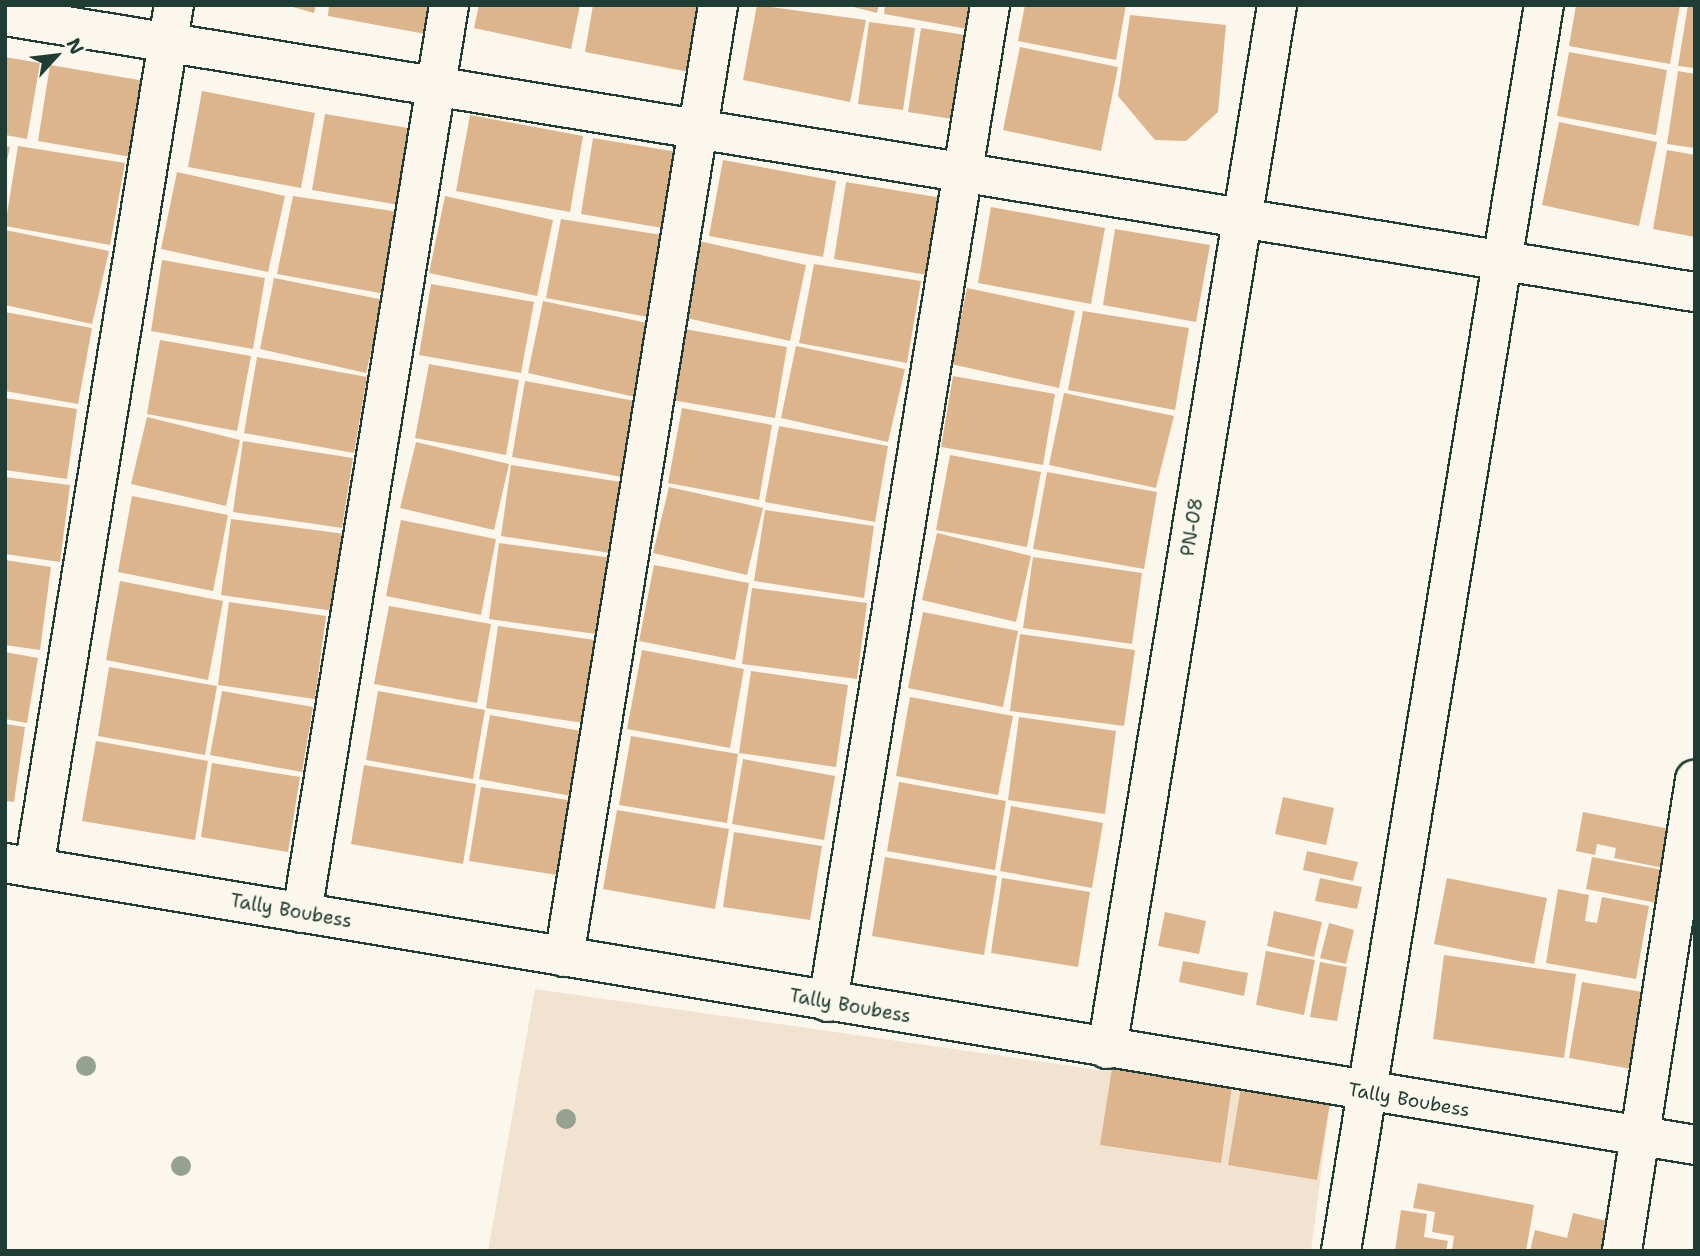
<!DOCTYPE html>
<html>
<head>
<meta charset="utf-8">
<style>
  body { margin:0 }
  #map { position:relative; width:1700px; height:1256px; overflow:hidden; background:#fbf7ec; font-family:"Shantell Sans",sans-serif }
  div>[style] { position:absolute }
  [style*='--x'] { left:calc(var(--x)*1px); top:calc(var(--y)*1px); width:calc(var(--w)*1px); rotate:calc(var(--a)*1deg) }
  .built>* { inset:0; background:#f2e3d0 }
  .building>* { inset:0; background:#dcb58d }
  .roads { filter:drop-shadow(2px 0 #1f3d34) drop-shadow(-2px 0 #1f3d34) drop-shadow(0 2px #1f3d34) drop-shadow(0 -2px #1f3d34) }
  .minor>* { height:38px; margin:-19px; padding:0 19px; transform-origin:19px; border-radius:19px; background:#fbf7ec }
  .tertiary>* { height:38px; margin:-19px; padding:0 19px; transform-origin:19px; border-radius:19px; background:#fbf7ec }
  .trees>* { width:20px; height:20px; margin:-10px; border-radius:50%; background:#95a291 }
  span { translate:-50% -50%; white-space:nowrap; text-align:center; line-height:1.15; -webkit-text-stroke:6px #fbf7ec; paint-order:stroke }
  .street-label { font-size:19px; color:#1f3d34 }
  .frame { position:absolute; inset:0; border:7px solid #1f3d34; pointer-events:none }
  .north { position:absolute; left:21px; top:21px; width:70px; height:70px; -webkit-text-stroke:5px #fbf7ec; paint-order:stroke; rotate:63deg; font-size:19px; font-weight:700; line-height:28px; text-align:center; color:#1f3d34 }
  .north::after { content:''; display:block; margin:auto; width:24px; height:32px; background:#1f3d34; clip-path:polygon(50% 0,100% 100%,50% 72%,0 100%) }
</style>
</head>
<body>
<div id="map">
  <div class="built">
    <div style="clip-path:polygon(535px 989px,1330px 1103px,1311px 1251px,488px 1251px)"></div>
  </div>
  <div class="building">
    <div style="clip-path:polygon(286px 5px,316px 5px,314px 13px)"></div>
    <div style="clip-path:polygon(329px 5px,437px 5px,431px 35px,328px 16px)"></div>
    <div style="clip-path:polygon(479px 5px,580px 5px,571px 49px,474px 28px)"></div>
    <div style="clip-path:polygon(593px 5px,701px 5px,689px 72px,585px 52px)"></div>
    <div style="clip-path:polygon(757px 5px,866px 20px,850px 102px,743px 80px)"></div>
    <div style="clip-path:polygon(846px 5px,879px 5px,877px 13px)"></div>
    <div style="clip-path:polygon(885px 5px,978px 5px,973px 30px,884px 14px)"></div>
    <div style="clip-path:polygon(1025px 5px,1126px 5px,1116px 60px,1018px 41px)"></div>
    <div style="clip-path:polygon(1576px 5px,1680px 5px,1670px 64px,1569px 46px)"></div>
    <div style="clip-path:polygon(1688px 5px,1695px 5px,1695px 68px,1678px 66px)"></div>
    <div style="clip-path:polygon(1130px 15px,1226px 25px,1218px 112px,1186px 141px,1155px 140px,1118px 96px)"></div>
    <div style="clip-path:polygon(869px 22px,915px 28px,903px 110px,858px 104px)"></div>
    <div style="clip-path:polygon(921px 28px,971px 36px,959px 120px,908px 112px)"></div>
    <div style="clip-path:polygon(1020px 47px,1118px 67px,1101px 151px,1003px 130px)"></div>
    <div style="clip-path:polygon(1569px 52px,1667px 70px,1656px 135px,1557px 116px)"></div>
    <div style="clip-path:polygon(5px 57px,40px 63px,27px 139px,5px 135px)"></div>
    <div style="clip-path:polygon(50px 65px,145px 81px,131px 157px,38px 141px)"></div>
    <div style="clip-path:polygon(1678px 71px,1695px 74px,1695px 148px,1667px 144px)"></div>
    <div style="clip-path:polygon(202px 91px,315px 113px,301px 188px,188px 167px)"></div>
    <div style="clip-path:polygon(325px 114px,420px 130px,405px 206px,312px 190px)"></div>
    <div style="clip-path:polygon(470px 115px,583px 136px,570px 212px,456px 191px)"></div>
    <div style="clip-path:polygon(1559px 122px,1657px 142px,1639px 226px,1542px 205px)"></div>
    <div style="clip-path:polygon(593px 138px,689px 154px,674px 230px,581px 214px)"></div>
    <div style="clip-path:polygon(5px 146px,10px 147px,6px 164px,5px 164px)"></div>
    <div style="clip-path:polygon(18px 146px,125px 163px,110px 245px,5px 226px)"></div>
    <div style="clip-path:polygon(1667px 150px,1695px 155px,1695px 237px,1653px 229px)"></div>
    <div style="clip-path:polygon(723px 160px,836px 181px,823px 257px,709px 236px)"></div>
    <div style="clip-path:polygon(177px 172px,285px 196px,268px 272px,161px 249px)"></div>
    <div style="clip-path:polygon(846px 182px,942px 198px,927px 275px,834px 259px)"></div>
    <div style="clip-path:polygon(293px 196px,399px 212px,385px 294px,277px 274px)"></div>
    <div style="clip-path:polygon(445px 196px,553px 220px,537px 296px,429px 273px)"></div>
    <div style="clip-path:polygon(991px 207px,1105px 228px,1091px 304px,978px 283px)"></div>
    <div style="clip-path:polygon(561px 219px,668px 236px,653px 318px,546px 298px)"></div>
    <div style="clip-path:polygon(1115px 229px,1210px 245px,1196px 322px,1103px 305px)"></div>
    <div style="clip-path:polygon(5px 230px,109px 251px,92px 324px,5px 305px)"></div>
    <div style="clip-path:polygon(699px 241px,806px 265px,790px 341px,682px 317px)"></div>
    <div style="clip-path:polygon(162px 260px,265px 278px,253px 349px,151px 331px)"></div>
    <div style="clip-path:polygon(814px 264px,921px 281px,907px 363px,799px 343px)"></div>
    <div style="clip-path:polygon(274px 278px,384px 300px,366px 373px,260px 349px)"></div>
    <div style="clip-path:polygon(431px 284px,534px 302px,521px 373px,419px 355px)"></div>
    <div style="clip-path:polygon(967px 288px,1075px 311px,1059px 388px,951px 364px)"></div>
    <div style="clip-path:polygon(543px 301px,652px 324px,635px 397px,528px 373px)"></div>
    <div style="clip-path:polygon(1083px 311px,1189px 328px,1175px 410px,1068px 390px)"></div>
    <div style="clip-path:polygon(5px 312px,92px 328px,78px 404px,5px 391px)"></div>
    <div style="clip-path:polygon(684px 329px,787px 347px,775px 418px,672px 400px)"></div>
    <div style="clip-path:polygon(160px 340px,251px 356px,237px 431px,147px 414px)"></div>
    <div style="clip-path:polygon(796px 346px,905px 369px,888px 442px,781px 418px)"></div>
    <div style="clip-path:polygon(257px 357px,367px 377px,354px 453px,244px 433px)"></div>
    <div style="clip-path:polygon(429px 364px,519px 380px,506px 455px,415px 438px)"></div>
    <div style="clip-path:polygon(953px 376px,1055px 394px,1043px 465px,941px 447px)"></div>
    <div style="clip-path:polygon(525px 381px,635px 401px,622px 477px,512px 457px)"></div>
    <div style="clip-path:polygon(1064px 393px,1174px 416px,1156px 488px,1049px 465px)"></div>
    <div style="clip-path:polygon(5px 398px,77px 409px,67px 479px,5px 470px)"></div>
    <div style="clip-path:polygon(682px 408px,772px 425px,759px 500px,668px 483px)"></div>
    <div style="clip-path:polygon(147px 417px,240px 440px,226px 506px,131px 484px)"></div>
    <div style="clip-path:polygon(779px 426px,888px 446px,875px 522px,765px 502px)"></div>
    <div style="clip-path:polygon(243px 441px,353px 458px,342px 528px,233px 512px)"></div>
    <div style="clip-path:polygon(416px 442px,509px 464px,494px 530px,400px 508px)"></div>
    <div style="clip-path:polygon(950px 455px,1041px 472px,1027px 547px,936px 530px)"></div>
    <div style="clip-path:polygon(511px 465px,621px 482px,610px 553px,501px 536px)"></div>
    <div style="clip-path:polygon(1047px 472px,1157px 492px,1144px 569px,1033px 549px)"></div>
    <div style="clip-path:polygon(5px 477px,70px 485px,60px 562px,5px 554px)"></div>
    <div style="clip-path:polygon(669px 487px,763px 508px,747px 575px,653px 553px)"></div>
    <div style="clip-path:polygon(132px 496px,228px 515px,213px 591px,118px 572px)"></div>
    <div style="clip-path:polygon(765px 510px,874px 526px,864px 598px,754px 581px)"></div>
    <div style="clip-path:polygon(231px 519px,345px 534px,334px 611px,221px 595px)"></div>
    <div style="clip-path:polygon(401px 520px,496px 539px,481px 615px,386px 596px)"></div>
    <div style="clip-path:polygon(937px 533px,1031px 556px,1016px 622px,922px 600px)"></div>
    <div style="clip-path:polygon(499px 543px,613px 558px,603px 635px,489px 619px)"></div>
    <div style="clip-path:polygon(1033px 557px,1142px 573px,1132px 644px,1023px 628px)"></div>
    <div style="clip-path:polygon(5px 560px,51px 567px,40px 650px,5px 645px)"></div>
    <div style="clip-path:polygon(654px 565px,749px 583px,735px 660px,639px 641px)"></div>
    <div style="clip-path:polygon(120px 581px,223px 601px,208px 680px,106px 660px)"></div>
    <div style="clip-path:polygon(752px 588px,867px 603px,857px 679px,742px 664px)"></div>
    <div style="clip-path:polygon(229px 602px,326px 616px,315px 699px,218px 685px)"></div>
    <div style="clip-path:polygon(389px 606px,491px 624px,477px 703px,374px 684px)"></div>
    <div style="clip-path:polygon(923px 612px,1018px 631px,1003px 707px,908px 688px)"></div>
    <div style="clip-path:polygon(498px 626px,595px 640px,583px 723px,486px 708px)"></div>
    <div style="clip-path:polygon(1020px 634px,1135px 650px,1124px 726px,1010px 711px)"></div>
    <div style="clip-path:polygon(642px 650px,744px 669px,730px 748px,627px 729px)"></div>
    <div style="clip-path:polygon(5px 652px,38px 658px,27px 723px,5px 719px)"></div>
    <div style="clip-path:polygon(109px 667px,217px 686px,205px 755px,98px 736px)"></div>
    <div style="clip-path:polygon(751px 671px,848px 685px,836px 767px,739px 753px)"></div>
    <div style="clip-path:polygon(222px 691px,313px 707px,302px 772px,210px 755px)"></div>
    <div style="clip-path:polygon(378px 691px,485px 710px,473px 779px,366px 760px)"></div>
    <div style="clip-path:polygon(910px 697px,1013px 716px,998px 795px,896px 776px)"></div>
    <div style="clip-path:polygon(490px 715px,581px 731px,571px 796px,479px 779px)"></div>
    <div style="clip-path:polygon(1019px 717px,1116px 731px,1105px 814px,1008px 800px)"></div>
    <div style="clip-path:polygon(5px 724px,25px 727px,14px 802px,5px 801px)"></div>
    <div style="clip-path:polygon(631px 736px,738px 754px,727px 823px,619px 805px)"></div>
    <div style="clip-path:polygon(96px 741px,208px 761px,195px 840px,82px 821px)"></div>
    <div style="clip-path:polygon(743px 759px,835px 776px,824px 840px,732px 824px)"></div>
    <div style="clip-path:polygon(212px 763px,300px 777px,288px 852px,201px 837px)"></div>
    <div style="clip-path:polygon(364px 765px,476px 784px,463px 864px,351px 844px)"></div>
    <div style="clip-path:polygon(899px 782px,1006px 801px,995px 870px,887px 851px)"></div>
    <div style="clip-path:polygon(481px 787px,568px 800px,557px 875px,469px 861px)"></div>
    <div style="clip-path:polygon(1283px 797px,1334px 808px,1326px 845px,1275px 834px)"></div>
    <div style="clip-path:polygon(1011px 806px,1103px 823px,1092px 888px,1000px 871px)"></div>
    <div style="clip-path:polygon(617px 810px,729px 829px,715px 909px,603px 889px)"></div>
    <div style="clip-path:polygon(1583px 812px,1680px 831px,1673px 870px,1614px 858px,1616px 848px,1597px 844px,1595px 855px,1576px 851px)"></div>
    <div style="clip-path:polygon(734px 832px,822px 846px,810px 920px,723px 907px)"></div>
    <div style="clip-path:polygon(1307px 851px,1358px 862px,1353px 881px,1303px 870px)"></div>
    <div style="clip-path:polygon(885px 857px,997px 876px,984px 955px,872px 936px)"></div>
    <div style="clip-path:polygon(1592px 857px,1668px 871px,1662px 904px,1586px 889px)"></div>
    <div style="clip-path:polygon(1002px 878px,1090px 892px,1078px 967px,991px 953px)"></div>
    <div style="clip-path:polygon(1320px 878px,1362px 887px,1357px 909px,1315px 901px)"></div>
    <div style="clip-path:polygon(1447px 878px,1547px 898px,1534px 964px,1434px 944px)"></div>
    <div style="clip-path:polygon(1558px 889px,1589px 895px,1585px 921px,1597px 923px,1602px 897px,1649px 906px,1636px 979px,1546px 963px)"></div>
    <div style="clip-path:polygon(1274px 911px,1322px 922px,1314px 957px,1267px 946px)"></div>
    <div style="clip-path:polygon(1165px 912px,1206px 921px,1199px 954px,1158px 946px)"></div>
    <div style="clip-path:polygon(1329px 923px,1354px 930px,1346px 964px,1320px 958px)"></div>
    <div style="clip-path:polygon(1266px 951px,1315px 960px,1304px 1015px,1256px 1005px)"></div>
    <div style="clip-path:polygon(1444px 955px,1576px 974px,1564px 1058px,1433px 1039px)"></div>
    <div style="clip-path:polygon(1183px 961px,1248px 973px,1244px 996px,1179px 982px)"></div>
    <div style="clip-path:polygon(1320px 962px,1347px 967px,1337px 1021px,1310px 1017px)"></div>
    <div style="clip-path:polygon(1582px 982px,1655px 994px,1643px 1071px,1569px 1058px)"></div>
    <div style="clip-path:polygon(1112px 1068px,1232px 1086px,1221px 1163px,1100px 1145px)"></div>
    <div style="clip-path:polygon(1241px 1087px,1330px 1103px,1317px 1180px,1228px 1165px)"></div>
    <div style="clip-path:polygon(1418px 1183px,1534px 1205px,1526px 1251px,1452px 1251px,1454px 1236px,1432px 1232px,1435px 1212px,1413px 1208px)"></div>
    <div style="clip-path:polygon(1401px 1210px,1427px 1214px,1424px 1237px,1448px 1241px,1446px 1251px,1395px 1251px)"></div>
    <div style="clip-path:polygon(1573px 1213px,1611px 1222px,1604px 1251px,1530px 1251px,1535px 1230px,1567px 1238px)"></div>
  </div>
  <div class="roads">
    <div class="minor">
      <div style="--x:5;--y:16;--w:1712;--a:9.28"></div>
      <div style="--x:34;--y:868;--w:874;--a:-80.79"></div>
      <div style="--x:302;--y:913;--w:920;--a:-80.8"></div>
      <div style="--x:564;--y:957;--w:964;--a:-80.81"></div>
      <div style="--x:828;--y:1002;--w:1010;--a:-80.77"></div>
      <div style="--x:1107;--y:1049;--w:1058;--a:-80.75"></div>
      <div style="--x:1341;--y:1251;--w:1262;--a:-80.75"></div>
      <div style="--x:1622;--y:1251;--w:477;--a:-81.2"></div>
    </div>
    <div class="tertiary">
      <div style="--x:5;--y:863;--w:1713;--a:9.47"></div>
    </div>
  </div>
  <div class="trees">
    <div style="left:86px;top:1066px"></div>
    <div style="left:566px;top:1119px"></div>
    <div style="left:181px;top:1166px"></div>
  </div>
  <div class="street-label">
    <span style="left:1192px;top:527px;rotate:-81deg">PN-08</span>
    <span style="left:291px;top:911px;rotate:10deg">Tally Boubess</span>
    <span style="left:850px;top:1006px;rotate:10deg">Tally Boubess</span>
    <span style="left:1409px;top:1100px;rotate:10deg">Tally Boubess</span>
  </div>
  <div class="frame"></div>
  <div class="north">N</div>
</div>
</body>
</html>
